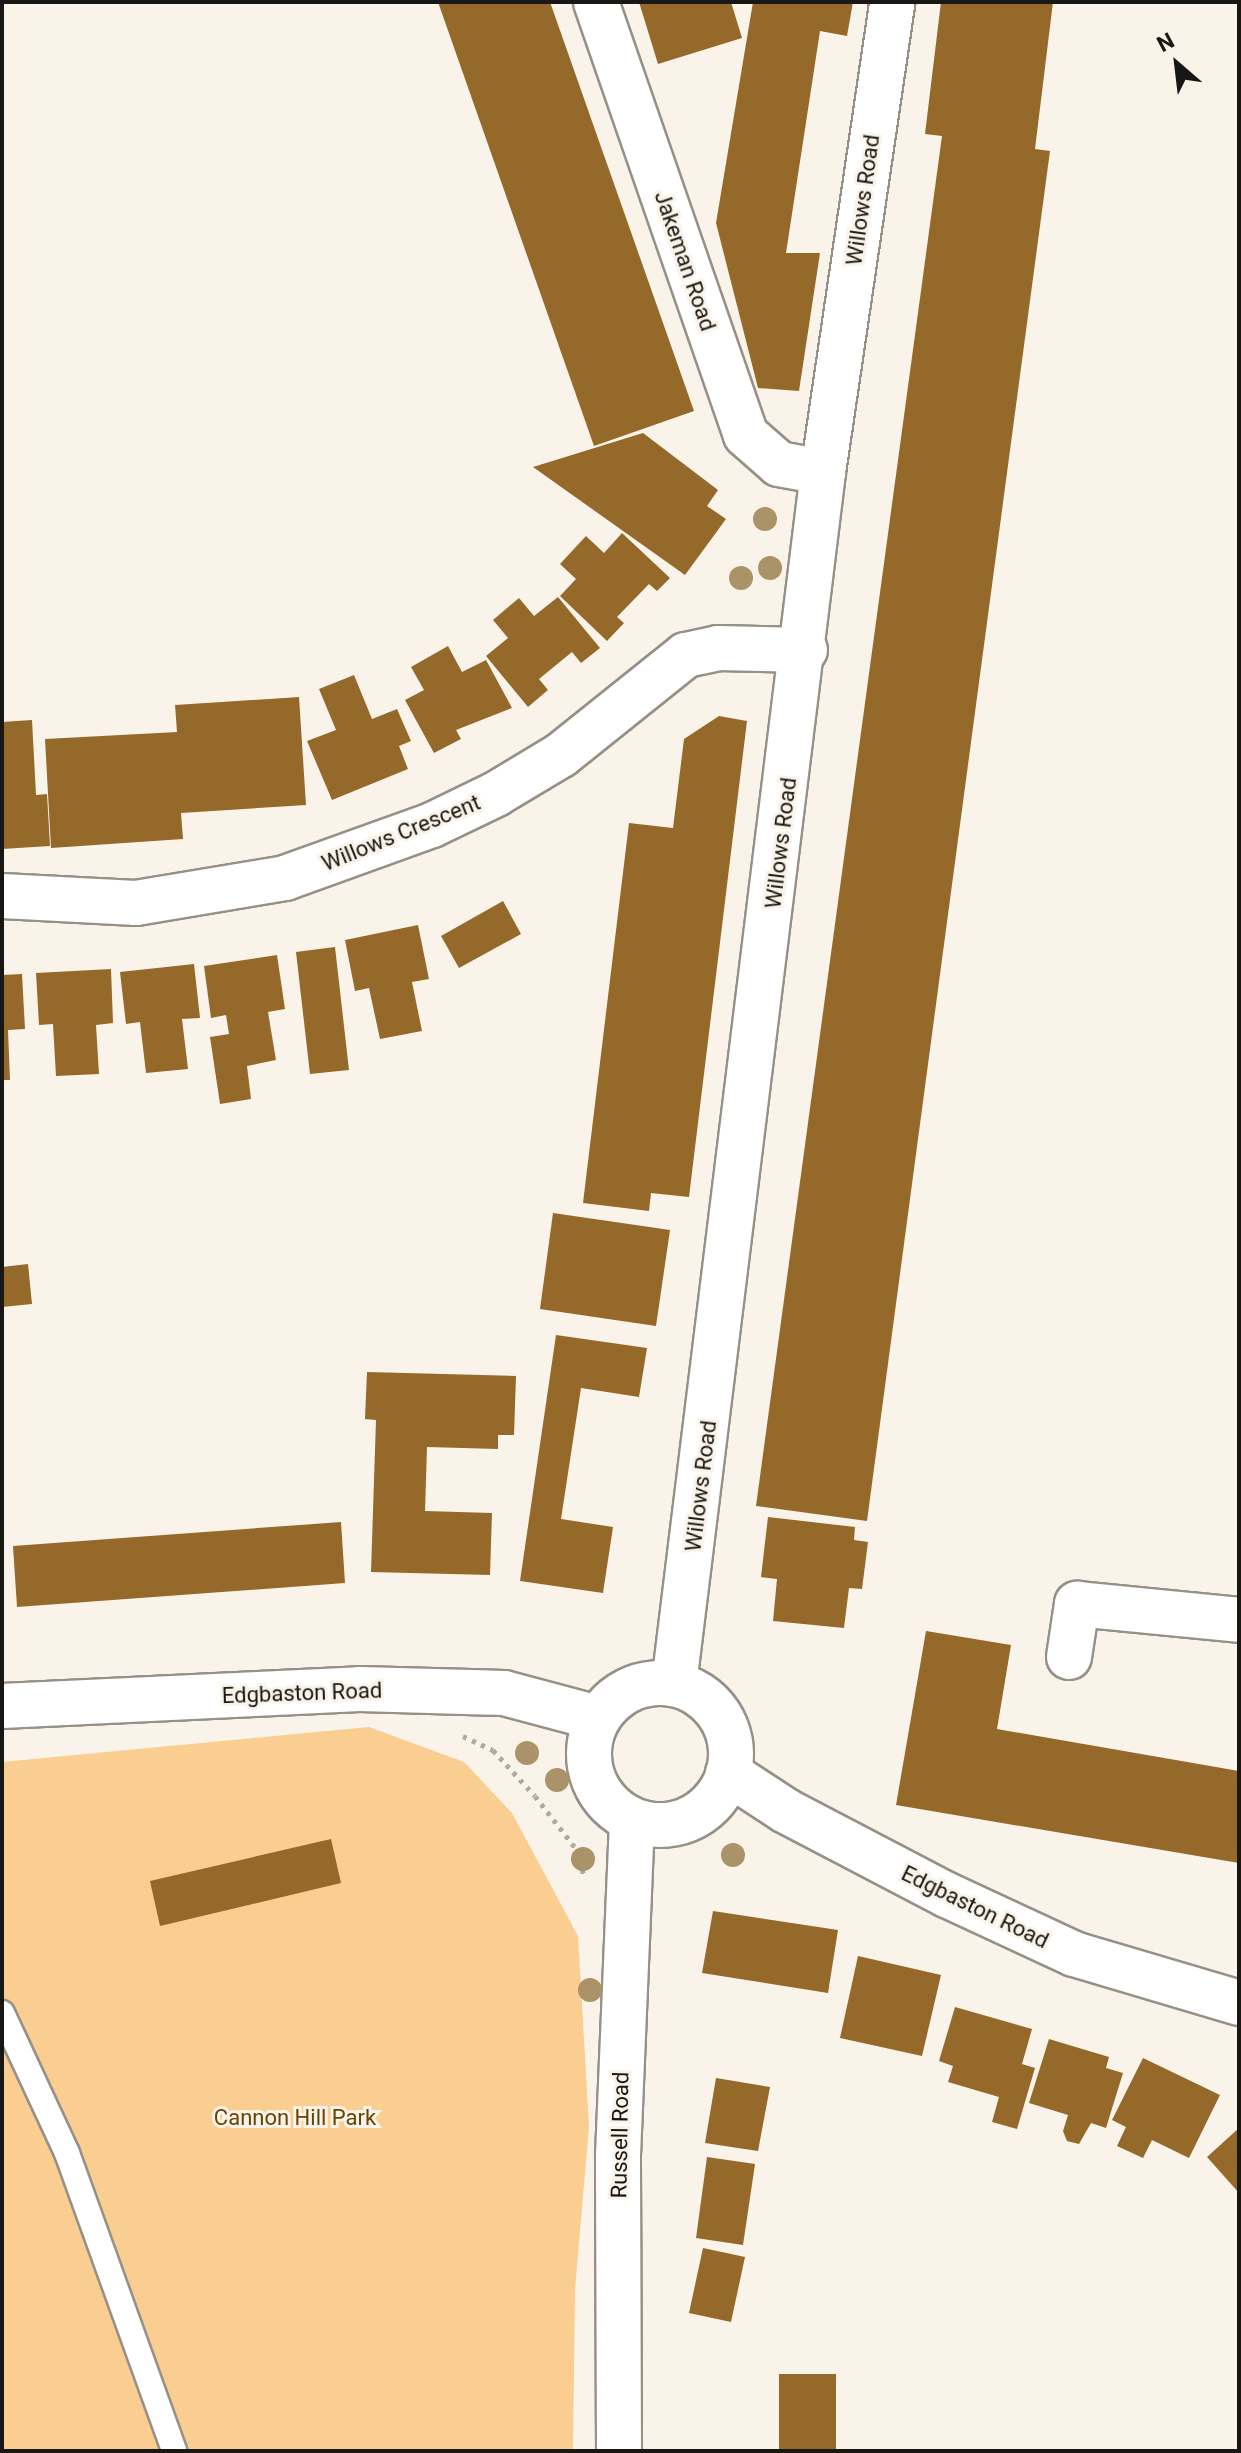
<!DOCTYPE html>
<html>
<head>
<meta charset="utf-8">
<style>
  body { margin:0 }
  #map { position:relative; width:1241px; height:2453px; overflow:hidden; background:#faf3e9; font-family:Roboto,sans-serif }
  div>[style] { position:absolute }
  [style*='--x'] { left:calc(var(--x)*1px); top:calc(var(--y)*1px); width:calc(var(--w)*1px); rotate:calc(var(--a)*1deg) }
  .green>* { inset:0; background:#facd90 }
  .building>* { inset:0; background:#94692a }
  .path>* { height:5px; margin-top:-2.5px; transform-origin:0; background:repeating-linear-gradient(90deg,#aea9a1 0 4px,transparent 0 10px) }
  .roads { filter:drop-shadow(2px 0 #979087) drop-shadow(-2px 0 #979087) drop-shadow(0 2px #979087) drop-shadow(0 -2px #979087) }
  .service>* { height:24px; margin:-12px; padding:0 12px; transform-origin:12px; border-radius:12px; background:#fff }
  .minor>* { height:44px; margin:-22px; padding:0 22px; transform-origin:22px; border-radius:22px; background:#fff }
  .tertiary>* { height:44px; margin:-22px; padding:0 22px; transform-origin:22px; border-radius:22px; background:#fff }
  .secondary>* { height:44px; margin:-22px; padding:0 22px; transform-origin:22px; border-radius:22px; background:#fff }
  .secondary>.ring { margin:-22px; padding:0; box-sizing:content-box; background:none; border:44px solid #fff; border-radius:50% }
  .trees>* { width:24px; height:24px; margin:-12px; border-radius:50%; background:#aa9269 }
  span { translate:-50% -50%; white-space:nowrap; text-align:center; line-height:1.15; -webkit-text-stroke:6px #faf3e9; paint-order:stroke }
  .street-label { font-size:22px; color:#191713 }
  .park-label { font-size:22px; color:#694300 }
  .frame { position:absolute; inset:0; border:4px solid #191713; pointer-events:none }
  .north { position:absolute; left:1137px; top:24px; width:80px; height:80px; -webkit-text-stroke:6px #faf3e9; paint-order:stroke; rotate:332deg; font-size:22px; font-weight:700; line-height:32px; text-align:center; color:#191713 }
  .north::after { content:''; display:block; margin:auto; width:28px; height:36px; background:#191713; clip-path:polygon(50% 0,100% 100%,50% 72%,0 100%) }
</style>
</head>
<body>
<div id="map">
  <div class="green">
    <div style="clip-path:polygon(369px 1727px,464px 1762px,512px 1813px,578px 1936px,589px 2126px,575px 2290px,573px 2451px,2px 2451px,2px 1762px)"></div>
  </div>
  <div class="building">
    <div style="clip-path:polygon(438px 2px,550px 2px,694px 411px,594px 446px)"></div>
    <div style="clip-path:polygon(639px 2px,731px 2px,742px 38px,658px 64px)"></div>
    <div style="clip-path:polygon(753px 2px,853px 2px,847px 36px,820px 31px,786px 253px,820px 253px,799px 391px,758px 388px,716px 223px)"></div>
    <div style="clip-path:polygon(941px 2px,1053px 2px,1035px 149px,1050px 151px,867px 1521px,756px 1506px,942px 136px,925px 134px)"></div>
    <div style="clip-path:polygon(643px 433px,718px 490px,707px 506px,726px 519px,685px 575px,533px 467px)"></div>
    <div style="clip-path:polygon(622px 533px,670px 578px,657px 591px,649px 584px,617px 617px,624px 623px,607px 641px,560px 596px,576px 579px,560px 564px,586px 536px,604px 553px)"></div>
    <div style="clip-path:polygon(558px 597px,600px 648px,581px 663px,572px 652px,539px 679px,548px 690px,528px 707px,486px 656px,508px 638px,493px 620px,519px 598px,534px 616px)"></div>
    <div style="clip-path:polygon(448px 646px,462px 672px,486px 660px,512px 708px,456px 730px,461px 739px,434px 753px,405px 700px,424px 690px,411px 667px)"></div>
    <div style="clip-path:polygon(354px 675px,372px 719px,397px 709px,411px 741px,399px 746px,408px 769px,332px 800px,307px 741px,336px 730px,319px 689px)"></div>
    <div style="clip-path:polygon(299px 697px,306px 805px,181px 813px,183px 839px,51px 848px,45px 739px,177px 732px,175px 705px)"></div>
    <div style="clip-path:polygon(719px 716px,747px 721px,689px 1197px,651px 1193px,649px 1211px,583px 1203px,629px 823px,673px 828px,684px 739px)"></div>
    <div style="clip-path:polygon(32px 720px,36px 795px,47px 794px,50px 846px,2px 849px,2px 722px)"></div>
    <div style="clip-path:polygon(503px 901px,521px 934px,459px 968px,441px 936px)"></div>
    <div style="clip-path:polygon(418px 925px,429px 979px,412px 982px,422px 1031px,380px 1039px,369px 988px,355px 991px,345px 940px)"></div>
    <div style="clip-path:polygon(335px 947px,349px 1070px,310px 1074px,296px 952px)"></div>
    <div style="clip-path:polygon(277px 955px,285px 1009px,268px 1012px,276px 1060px,247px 1066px,251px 1099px,220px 1104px,210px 1037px,229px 1034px,226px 1015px,211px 1018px,204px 966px)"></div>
    <div style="clip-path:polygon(194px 964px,200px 1018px,182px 1019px,188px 1069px,146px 1073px,140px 1022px,126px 1024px,120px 972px)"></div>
    <div style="clip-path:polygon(111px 969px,113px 1023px,96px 1025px,99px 1074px,56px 1076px,53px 1024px,39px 1025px,36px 973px)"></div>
    <div style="clip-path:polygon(22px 974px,25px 1029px,8px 1030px,10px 1080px,2px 1080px,2px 975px)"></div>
    <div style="clip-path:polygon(553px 1213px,670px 1230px,656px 1326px,540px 1309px)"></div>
    <div style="clip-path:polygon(28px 1264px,32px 1304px,2px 1307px,2px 1267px)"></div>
    <div style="clip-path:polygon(556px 1335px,647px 1348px,639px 1397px,581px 1388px,561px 1519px,613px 1527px,603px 1593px,520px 1581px)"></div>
    <div style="clip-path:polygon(367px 1372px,516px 1376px,514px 1435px,498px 1435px,498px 1449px,427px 1447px,425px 1511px,492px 1513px,490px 1575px,371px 1572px,376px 1420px,365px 1419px)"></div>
    <div style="clip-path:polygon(768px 1517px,855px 1527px,854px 1540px,868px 1542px,862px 1589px,849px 1588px,844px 1628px,773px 1621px,777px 1579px,761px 1577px)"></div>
    <div style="clip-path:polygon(341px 1522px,345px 1583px,17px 1607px,13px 1546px)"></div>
    <div style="clip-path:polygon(926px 1631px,1011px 1645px,997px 1729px,1239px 1771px,1239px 1863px,896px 1805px)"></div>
    <div style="clip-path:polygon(331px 1839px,341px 1883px,160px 1926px,150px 1881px)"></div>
    <div style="clip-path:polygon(713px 1911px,838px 1930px,828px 1993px,702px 1973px)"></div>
    <div style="clip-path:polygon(858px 1956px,941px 1975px,922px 2056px,840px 2038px)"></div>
    <div style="clip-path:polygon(955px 2007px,1032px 2029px,1022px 2064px,1035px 2068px,1017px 2129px,992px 2122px,999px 2097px,948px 2082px,953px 2066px,939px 2061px)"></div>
    <div style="clip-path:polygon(1049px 2039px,1109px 2057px,1106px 2068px,1123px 2073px,1106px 2128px,1091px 2123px,1079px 2144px,1067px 2141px,1063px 2131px,1068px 2115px,1029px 2103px)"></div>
    <div style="clip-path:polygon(1143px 2058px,1220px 2095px,1189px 2158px,1152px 2140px,1143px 2158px,1117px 2146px,1126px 2127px,1112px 2120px)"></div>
    <div style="clip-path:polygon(716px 2078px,770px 2087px,758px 2151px,705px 2143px)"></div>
    <div style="clip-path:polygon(1239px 2128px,1239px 2193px,1207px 2157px)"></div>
    <div style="clip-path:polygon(707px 2157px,755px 2164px,743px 2245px,696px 2238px)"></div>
    <div style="clip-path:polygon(703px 2248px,745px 2257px,731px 2322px,689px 2313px)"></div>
    <div style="clip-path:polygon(779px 2374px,836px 2374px,836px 2451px,779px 2451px)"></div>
  </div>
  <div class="path">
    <div style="--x:463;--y:1736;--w:33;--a:25"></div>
    <div style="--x:493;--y:1750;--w:62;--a:47.6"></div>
    <div style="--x:535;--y:1796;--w:68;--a:52.1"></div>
    <div style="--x:577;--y:1850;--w:30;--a:75"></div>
  </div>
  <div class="roads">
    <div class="service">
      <div style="--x:2;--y:2013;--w:154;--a:65.1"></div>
      <div style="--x:67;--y:2153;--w:317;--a:70.2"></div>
    </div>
    <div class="minor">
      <div style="--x:596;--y:2;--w:458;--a:70.9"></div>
      <div style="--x:746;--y:435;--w:44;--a:41.3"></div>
      <div style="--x:779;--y:464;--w:45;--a:10.3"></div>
      <div style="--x:2;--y:896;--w:134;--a:3"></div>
      <div style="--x:136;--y:903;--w:151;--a:-9.5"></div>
      <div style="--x:285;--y:878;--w:156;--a:-19.8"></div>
      <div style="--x:432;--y:825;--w:71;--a:-25.8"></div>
      <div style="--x:496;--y:794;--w:76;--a:-31"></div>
      <div style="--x:561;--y:755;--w:160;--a:-38.7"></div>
      <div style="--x:686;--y:655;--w:33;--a:-12"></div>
      <div style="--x:718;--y:648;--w:87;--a:1.3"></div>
      <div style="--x:1069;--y:1657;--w:54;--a:-81.4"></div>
      <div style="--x:1077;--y:1604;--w:163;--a:5.6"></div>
    </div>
    <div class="tertiary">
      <div style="--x:674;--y:1684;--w:1221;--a:-82.99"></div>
      <div style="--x:823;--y:472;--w:475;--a:-81.6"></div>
      <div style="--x:619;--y:2451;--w:296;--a:-90.2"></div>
      <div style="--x:618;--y:2155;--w:335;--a:-87.6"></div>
    </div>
    <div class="secondary">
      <div class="ring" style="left:589px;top:1683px;width:98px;height:98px"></div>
      <div style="--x:2;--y:1706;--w:358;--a:-2.7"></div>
      <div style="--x:360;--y:1689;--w:144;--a:1.6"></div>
      <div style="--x:504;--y:1693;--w:97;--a:14.9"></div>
      <div style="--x:728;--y:1773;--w:69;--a:33.2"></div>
      <div style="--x:786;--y:1811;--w:182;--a:27.6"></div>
      <div style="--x:947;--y:1895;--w:140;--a:24.9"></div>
      <div style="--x:1074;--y:1954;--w:172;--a:16.5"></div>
    </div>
  </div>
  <div class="trees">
    <div style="left:765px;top:519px"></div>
    <div style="left:770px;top:568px"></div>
    <div style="left:741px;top:578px"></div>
    <div style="left:527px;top:1753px"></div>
    <div style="left:557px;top:1780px"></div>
    <div style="left:733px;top:1855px"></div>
    <div style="left:583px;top:1859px"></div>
    <div style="left:590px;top:1990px"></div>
  </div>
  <div class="street-label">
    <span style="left:863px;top:200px;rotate:-82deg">Willows Road</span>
    <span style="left:685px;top:261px;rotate:71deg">Jakeman Road</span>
    <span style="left:401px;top:833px;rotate:-22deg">Willows Crescent</span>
    <span style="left:781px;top:843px;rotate:-83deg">Willows Road</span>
    <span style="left:701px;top:1486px;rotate:-83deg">Willows Road</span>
    <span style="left:302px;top:1693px;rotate:-2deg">Edgbaston Road</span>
    <span style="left:975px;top:1907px;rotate:26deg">Edgbaston Road</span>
    <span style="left:620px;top:2135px;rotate:-89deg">Russell Road</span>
  </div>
  <div class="park-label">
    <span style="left:295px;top:2118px">Cannon Hill Park</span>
  </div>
  <div class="frame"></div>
  <div class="north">N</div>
</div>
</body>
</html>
